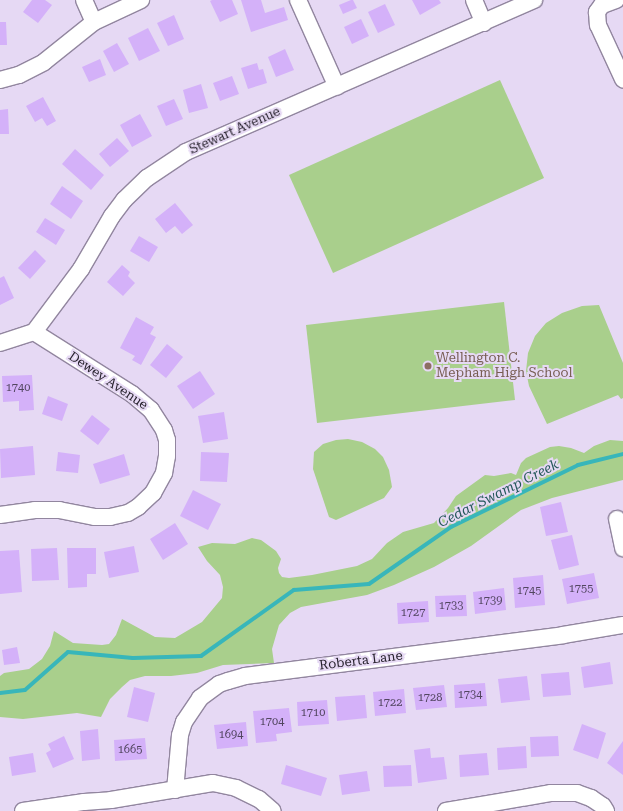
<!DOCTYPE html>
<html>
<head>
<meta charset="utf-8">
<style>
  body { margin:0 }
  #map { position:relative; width:623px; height:811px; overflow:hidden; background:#e6d9f4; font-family:"Roboto Serif",serif }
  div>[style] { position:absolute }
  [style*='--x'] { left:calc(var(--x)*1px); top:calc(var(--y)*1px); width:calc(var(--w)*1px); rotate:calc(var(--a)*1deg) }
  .green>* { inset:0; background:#a9cf8c }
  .stream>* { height:4px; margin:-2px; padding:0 2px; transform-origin:2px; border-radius:2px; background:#38b6ba }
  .building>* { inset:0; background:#d4b1f9 }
  .roads { filter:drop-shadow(1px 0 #92869f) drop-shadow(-1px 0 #92869f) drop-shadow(0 1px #92869f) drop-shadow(0 -1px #92869f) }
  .minor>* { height:16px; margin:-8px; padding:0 8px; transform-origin:8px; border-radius:8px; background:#fff }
  .dots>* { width:11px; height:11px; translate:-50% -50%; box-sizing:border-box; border:2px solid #e6d9f4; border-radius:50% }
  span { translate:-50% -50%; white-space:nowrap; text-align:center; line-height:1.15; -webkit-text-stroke:4px #e6d9f4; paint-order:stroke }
  .number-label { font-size:11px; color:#524660 }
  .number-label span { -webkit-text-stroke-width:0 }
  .street-label { font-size:13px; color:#27222d }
  .education-label { font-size:13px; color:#785e54 }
  .left { translate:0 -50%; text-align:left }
  .water-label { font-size:14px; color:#25585a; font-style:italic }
</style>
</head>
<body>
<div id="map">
  <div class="green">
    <div style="clip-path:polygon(500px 80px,544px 178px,333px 273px,289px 175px)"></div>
    <div style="clip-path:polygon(504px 302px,515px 400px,317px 423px,306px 325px)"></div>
    <div style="clip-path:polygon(599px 305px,623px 363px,623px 398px,621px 399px,618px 395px,547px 424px,529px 386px,526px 371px,528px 353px,535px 336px,546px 323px,562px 313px,582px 306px)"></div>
    <div style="clip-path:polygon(348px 439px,362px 442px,375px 449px,383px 457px,389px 470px,392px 487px,384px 498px,336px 520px,329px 517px,313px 469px,314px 452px,323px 444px,336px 440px)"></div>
    <div style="clip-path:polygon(610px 440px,623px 441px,623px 480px,552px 498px,521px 510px,471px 546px,434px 567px,394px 585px,367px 595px,301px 607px,290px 613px,279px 625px,272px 649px,274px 663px,223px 665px,197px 673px,171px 676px,145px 676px,130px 680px,122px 687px,110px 699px,101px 717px,77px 713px,23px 719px,0 717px,0 676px,4px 673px,29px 669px,42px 659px,50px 646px,54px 631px,73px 643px,102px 645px,109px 644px,116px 635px,122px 619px,155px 637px,175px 638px,202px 622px,222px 598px,223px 587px,220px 575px,207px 561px,198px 547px,212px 543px,235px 544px,252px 538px,261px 540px,276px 551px,281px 559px,278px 568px,279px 573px,282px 577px,289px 578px,312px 575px,357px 566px,372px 559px,387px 543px,403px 532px,434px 523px,448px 508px,456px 496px,485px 475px,494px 476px,511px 473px,516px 475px,521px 463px,526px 458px,550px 447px,559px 446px,571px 448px,584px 453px,594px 446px)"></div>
  </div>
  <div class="stream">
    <div style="--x:0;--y:693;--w:25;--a:-7"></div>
    <div style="--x:25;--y:690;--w:57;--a:-41.5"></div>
    <div style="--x:68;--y:652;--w:65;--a:5.3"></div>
    <div style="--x:133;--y:658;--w:68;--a:-1.7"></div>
    <div style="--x:201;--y:656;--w:114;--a:-35.4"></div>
    <div style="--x:294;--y:590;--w:75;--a:-4.6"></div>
    <div style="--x:369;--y:584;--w:100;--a:-34.8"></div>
    <div style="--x:451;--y:527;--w:141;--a:-26"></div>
    <div style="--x:578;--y:465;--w:46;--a:-13.7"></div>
  </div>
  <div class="building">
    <div style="clip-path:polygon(32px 0,45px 0,52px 5px,38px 23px,23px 12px)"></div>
    <div style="clip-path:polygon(212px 0,232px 0,238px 14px,220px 22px,210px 1px)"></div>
    <div style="clip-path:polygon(241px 0,261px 0,265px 13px,284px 7px,288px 20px,251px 32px)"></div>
    <div style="clip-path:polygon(351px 0,353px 0,357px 8px,343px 14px,339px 5px)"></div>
    <div style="clip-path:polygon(412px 0,439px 0,441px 3px,420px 15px)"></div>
    <div style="clip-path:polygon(385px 4px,395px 25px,378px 33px,368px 12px)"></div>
    <div style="clip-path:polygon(174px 15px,184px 39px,168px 46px,157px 23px)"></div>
    <div style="clip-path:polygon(361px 19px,369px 36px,352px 44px,344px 27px)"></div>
    <div style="clip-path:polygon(0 22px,6px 22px,7px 45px,0 45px)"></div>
    <div style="clip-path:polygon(148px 28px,160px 51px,139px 61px,128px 38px)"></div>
    <div style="clip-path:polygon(117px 43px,129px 64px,114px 72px,103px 51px)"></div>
    <div style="clip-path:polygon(285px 49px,294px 70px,276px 77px,268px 57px)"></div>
    <div style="clip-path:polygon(100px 59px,106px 75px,89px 82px,82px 67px)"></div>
    <div style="clip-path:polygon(257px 63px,259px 70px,263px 69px,267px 83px,248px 89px,241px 68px)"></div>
    <div style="clip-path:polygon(232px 76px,239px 94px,220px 101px,213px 83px)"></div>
    <div style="clip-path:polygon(201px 84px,208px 108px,189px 113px,183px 90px)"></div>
    <div style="clip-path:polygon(43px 97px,56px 121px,47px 126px,42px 118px,35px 122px,26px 106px)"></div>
    <div style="clip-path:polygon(174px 99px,183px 119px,166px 126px,157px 106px)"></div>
    <div style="clip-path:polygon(8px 109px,9px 134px,0 134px,0 110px)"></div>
    <div style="clip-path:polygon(140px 114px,152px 136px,132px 147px,120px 125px)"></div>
    <div style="clip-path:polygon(117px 138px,129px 151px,110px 167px,99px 154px)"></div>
    <div style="clip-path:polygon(75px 149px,104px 175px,91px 190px,62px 164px)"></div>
    <div style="clip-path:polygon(62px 186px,83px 201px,71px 219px,50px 204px)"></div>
    <div style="clip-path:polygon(175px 203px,193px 225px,182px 234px,175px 226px,166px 233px,155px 219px)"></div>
    <div style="clip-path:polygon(45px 218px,65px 230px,56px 245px,36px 232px)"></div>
    <div style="clip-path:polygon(139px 236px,158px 247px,149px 262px,130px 251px)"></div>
    <div style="clip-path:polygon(35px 250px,46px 261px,30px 279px,18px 268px)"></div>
    <div style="clip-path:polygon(122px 265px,130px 272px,128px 276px,135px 283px,123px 296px,107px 282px)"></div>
    <div style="clip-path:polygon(4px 276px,14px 298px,0 305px,0 278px)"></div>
    <div style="clip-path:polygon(136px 317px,154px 327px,150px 334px,156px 337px,141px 365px,132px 360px,135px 356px,120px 348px)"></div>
    <div style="clip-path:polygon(167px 344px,183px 357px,166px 378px,150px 365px)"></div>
    <div style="clip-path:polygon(200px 371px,215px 394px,193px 409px,177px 386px)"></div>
    <div style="clip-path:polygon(32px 375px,34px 410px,19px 411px,19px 401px,3px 402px,2px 376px)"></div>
    <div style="clip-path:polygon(48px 396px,68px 404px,62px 421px,42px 414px)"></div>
    <div style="clip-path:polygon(224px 412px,228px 439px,203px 443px,198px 416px)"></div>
    <div style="clip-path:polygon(92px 415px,110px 429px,98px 445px,80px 431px)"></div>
    <div style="clip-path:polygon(33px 446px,35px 475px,1px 478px,0 449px)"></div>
    <div style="clip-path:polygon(58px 452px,80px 455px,78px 473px,56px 471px)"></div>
    <div style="clip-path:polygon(201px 452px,229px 453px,227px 482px,200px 481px)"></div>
    <div style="clip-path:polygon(124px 454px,130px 475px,100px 484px,93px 464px)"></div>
    <div style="clip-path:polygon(193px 490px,221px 504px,208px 530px,180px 516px)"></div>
    <div style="clip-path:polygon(561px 502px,568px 532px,546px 536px,540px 507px)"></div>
    <div style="clip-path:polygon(175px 523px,188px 544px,163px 560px,150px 539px)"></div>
    <div style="clip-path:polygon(572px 535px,579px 565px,559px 570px,551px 540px)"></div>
    <div style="clip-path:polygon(134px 546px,139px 572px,109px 578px,104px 552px)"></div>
    <div style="clip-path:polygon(57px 548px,59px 580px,32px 581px,31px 549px)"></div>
    <div style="clip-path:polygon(67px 548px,96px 548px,96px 574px,87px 574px,87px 587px,68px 588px)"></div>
    <div style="clip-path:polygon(19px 550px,22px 592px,0 594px,0 551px)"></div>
    <div style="clip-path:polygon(594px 573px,599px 598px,567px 604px,562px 579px)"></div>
    <div style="clip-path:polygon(543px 575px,545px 605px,515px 608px,513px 578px)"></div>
    <div style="clip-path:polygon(504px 588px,506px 610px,475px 614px,473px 592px)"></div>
    <div style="clip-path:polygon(466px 595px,467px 616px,436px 617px,435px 596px)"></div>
    <div style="clip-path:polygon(428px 601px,429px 622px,398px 624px,397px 603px)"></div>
    <div style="clip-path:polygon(17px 647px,20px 663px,4px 665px,2px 650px)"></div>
    <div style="clip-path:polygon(610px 662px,613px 684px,584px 688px,581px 667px)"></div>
    <div style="clip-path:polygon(569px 672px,571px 695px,543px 697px,541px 674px)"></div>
    <div style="clip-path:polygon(527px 676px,530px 700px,501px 703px,498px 679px)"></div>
    <div style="clip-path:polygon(485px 683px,487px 706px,455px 708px,454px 685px)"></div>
    <div style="clip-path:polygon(444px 685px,447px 707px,416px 710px,413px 688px)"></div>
    <div style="clip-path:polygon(134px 687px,155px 693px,148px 722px,127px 717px)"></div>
    <div style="clip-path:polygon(404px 689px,406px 713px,375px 716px,373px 692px)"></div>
    <div style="clip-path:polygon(365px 695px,367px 718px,337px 721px,335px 697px)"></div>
    <div style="clip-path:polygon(327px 700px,329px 724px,298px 726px,297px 702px)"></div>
    <div style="clip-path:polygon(289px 708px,292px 732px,276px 734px,277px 741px,256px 743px,253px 711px)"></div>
    <div style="clip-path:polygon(246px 722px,248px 746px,217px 749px,214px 725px)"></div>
    <div style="clip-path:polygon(582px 724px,606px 733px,598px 759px,573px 750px)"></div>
    <div style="clip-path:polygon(98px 729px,100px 759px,82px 761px,80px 731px)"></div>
    <div style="clip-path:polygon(64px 736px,74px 759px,53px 768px,46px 753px,51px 750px,48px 744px)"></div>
    <div style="clip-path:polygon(558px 736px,559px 756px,531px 757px,530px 737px)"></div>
    <div style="clip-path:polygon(145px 738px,147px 759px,115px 761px,114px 740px)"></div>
    <div style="clip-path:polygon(623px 741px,623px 775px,607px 763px)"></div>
    <div style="clip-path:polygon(526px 746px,527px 768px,498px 770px,497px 748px)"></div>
    <div style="clip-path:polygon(430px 748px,431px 758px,444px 757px,447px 779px,418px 783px,414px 750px)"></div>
    <div style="clip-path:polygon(33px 753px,36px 772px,12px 776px,9px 757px)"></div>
    <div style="clip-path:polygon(487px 753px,489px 775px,460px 777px,459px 755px)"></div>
    <div style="clip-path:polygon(286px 765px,327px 778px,321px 796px,281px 784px)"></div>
    <div style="clip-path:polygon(411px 765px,412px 786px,384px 787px,383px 766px)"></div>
    <div style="clip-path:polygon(367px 771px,370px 791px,342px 795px,339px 775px)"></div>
  </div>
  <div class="roads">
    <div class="minor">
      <div style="--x:84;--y:0;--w:24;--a:66"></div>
      <div style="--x:298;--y:0;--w:95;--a:65.9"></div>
      <div style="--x:474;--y:0;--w:25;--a:67"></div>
      <div style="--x:616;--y:0;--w:15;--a:160"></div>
      <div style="--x:602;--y:5;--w:9;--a:126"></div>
      <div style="--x:597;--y:12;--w:13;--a:86"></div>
      <div style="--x:598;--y:25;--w:60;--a:65.2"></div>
      <div style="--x:0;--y:80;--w:20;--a:-15"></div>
      <div style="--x:19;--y:75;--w:28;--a:-27"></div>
      <div style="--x:44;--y:62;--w:64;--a:-38.7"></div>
      <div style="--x:94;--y:22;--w:52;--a:-25.1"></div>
      <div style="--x:0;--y:343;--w:36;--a:-18"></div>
      <div style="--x:34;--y:332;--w:79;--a:-53.3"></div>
      <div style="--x:81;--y:269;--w:61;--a:-59.7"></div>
      <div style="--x:112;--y:216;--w:20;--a:-53"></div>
      <div style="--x:124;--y:200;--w:32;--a:-44"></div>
      <div style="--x:147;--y:178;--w:47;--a:-33.7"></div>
      <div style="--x:186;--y:152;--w:380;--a:-23.6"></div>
      <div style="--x:0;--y:515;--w:35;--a:-8"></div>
      <div style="--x:35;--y:510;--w:24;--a:0"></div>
      <div style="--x:59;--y:510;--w:37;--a:11"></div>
      <div style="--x:95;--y:517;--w:15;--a:0"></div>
      <div style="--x:110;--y:517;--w:18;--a:-13"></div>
      <div style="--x:128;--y:513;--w:12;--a:-31"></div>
      <div style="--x:138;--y:507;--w:21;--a:-43"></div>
      <div style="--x:153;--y:493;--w:23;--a:-61"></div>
      <div style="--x:164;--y:473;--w:17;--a:-80"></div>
      <div style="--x:167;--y:456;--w:16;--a:-90"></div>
      <div style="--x:167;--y:440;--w:10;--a:-107"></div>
      <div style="--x:164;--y:430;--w:24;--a:-123"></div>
      <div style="--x:151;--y:410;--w:25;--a:-140"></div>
      <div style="--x:132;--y:394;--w:116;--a:-147.7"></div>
      <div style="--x:617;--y:519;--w:30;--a:78"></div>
      <div style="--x:175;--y:790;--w:55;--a:-84.8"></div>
      <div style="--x:180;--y:735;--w:14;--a:-73"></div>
      <div style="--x:184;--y:722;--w:29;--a:-56"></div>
      <div style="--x:200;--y:698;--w:24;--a:-36"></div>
      <div style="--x:219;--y:684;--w:9;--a:-18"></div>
      <div style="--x:228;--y:681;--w:18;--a:-16"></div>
      <div style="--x:245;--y:676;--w:321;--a:-7.3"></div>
      <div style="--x:563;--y:635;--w:61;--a:-9.5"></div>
      <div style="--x:23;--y:811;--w:62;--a:-8.4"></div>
      <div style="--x:84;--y:802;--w:27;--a:-4"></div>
      <div style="--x:111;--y:800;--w:103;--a:-9.5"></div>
      <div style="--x:213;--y:783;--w:24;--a:12"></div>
      <div style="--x:236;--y:788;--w:25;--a:26"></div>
      <div style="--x:259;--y:799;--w:18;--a:41"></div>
      <div style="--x:446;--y:811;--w:107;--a:-9.7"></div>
      <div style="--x:551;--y:793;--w:26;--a:0"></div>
      <div style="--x:577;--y:793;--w:15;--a:20"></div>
      <div style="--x:591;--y:798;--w:14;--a:34"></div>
      <div style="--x:603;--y:806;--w:6;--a:59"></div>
    </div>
  </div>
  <div class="dots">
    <div style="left:428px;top:366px;background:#8d6e63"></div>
  </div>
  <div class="number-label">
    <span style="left:18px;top:388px">1740</span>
    <span style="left:581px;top:589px">1755</span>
    <span style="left:529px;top:591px">1745</span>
    <span style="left:490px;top:601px">1739</span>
    <span style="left:451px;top:606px">1733</span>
    <span style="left:413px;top:613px">1727</span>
    <span style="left:470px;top:695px">1734</span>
    <span style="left:430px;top:698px">1728</span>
    <span style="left:390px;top:703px">1722</span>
    <span style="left:313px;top:713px">1710</span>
    <span style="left:272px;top:722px">1704</span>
    <span style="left:231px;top:735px">1694</span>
    <span style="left:130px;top:750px">1665</span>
  </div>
  <div class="street-label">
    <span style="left:235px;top:131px;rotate:-24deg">Stewart Avenue</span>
    <span style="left:108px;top:381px;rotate:34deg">Dewey Avenue</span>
    <span style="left:361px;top:661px;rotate:-7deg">Roberta Lane</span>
  </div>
  <div class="education-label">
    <span class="left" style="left:436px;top:366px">Wellington C.<br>Mepham High School</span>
  </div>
  <div class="water-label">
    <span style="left:498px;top:493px;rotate:-27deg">Cedar Swamp Creek</span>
  </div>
</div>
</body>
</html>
